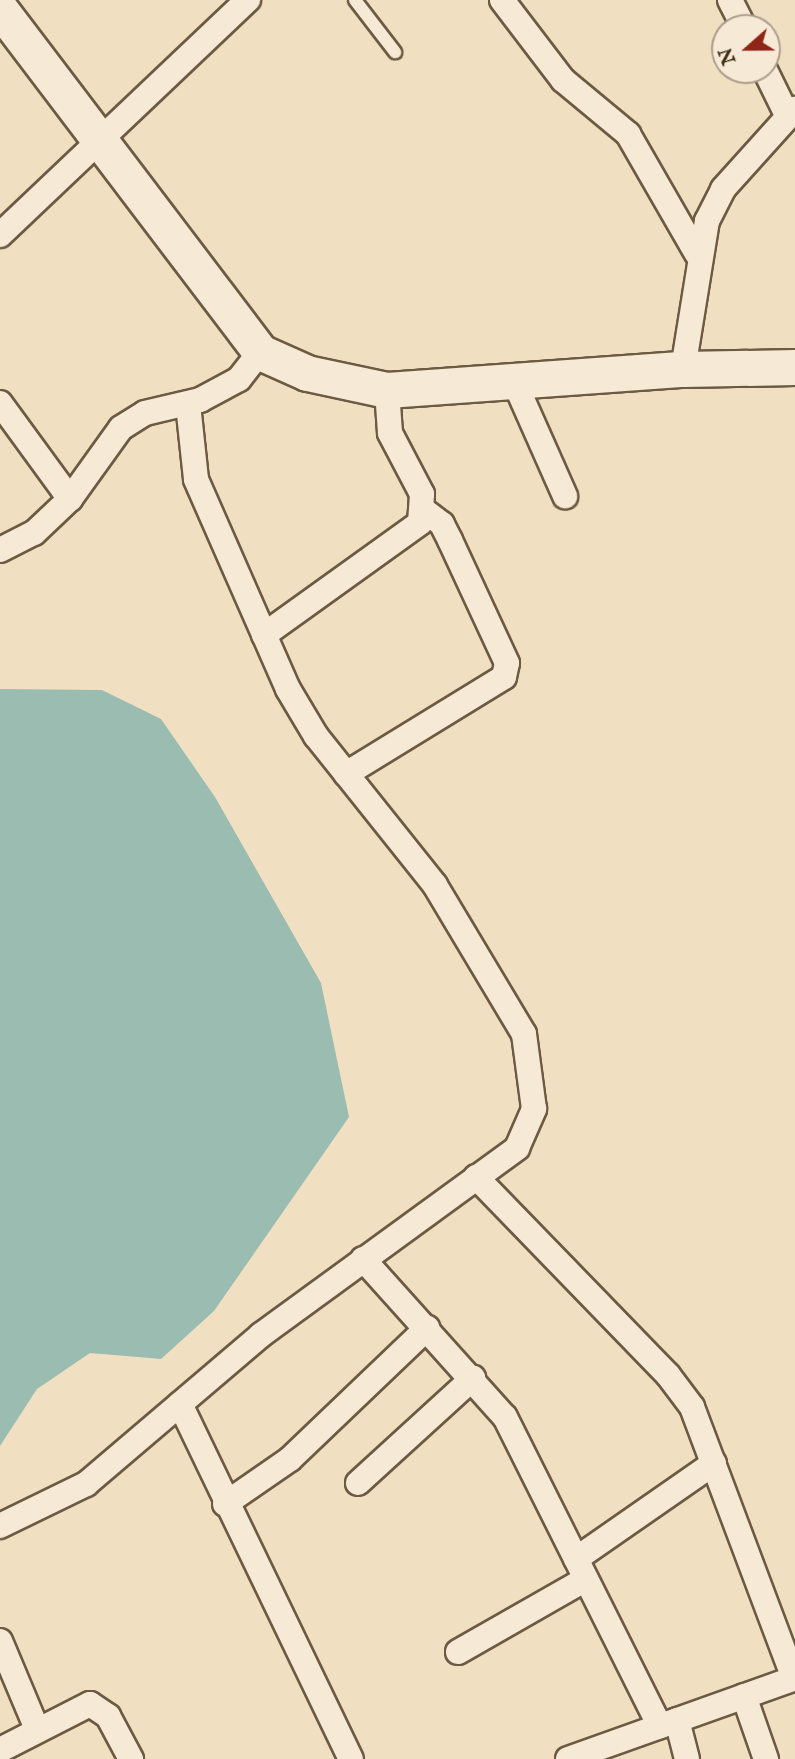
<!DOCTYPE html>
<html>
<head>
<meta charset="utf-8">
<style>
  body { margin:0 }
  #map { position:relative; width:795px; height:1759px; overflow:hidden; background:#f1dfc2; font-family:"IM FELL English",serif }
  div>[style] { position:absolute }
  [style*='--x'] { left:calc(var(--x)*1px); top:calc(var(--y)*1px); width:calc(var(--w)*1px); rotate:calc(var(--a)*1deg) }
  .water>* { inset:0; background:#9bbdb1 }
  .roads { filter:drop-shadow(2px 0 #6c5a42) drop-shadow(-2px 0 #6c5a42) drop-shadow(0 2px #6c5a42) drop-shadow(0 -2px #6c5a42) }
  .lane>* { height:12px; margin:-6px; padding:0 6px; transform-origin:6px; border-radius:6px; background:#f6ead7 }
  .street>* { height:24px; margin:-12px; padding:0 12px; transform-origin:12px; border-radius:12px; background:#f6ead7 }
  .secondary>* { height:35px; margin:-17.5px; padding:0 17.5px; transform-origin:17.5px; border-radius:17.5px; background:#f6ead7 }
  span { translate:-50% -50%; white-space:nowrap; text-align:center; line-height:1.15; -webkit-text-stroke:5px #f6ead7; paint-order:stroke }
  .north { position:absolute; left:711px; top:14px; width:70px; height:70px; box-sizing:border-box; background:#f6ead7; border:2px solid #ad9e8b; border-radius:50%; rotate:249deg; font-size:19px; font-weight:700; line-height:28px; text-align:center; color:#3f2d18 }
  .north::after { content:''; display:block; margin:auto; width:24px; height:32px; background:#8f2418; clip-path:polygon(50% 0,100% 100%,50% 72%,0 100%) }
</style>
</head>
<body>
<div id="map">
  <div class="water">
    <div style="clip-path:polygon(0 689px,102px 690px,161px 719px,215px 797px,321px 983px,349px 1117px,214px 1311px,161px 1359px,90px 1353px,37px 1389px,0 1446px)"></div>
  </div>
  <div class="roads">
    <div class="lane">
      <div style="--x:355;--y:0;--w:66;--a:52.4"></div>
    </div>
    <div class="street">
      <div style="--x:502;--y:0;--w:101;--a:52.7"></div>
      <div style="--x:563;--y:80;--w:85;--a:39.7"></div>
      <div style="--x:628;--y:134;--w:138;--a:60.1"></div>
      <div style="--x:730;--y:0;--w:31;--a:63"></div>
      <div style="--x:765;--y:70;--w:52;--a:63.9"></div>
      <div style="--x:0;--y:235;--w:342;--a:-43.5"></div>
      <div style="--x:683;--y:369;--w:150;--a:-80.8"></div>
      <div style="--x:707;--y:221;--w:36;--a:-63"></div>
      <div style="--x:723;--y:189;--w:108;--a:-48"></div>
      <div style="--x:515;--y:383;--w:124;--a:66.1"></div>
      <div style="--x:0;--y:403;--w:119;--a:53.9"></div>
      <div style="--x:0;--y:550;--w:38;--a:-27"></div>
      <div style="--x:34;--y:533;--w:50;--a:-43.4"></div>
      <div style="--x:70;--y:499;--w:87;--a:-54.3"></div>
      <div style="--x:121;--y:428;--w:28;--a:-32"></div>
      <div style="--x:145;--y:413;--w:57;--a:-13.3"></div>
      <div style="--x:200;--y:400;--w:44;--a:-28.3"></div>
      <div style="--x:239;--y:379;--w:34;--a:-52"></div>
      <div style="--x:264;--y:635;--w:192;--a:-35.7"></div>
      <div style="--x:420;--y:523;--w:29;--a:-86"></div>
      <div style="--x:422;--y:494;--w:69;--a:-117.7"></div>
      <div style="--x:390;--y:433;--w:43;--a:-94"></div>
      <div style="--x:346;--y:774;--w:185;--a:-31.5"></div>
      <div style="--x:504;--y:677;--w:14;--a:-78"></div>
      <div style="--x:507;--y:663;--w:136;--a:-114.9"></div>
      <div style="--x:450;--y:540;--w:18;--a:-117"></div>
      <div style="--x:442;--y:524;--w:21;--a:-143"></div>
      <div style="--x:476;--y:1177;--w:276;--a:45.9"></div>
      <div style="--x:668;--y:1375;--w:40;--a:53"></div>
      <div style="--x:692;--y:1407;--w:290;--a:69.4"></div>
      <div style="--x:363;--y:1259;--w:212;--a:48.1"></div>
      <div style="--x:505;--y:1417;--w:346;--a:63.4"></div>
      <div style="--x:180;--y:1404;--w:394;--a:64.3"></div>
      <div style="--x:358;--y:1483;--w:156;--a:-42.4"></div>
      <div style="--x:225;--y:1504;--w:79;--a:-34.7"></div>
      <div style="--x:290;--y:1459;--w:190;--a:-43.7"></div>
      <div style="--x:0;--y:1526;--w:96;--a:-26"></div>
      <div style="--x:86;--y:1484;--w:230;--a:-40.4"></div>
      <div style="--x:261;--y:1335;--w:317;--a:-36.1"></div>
      <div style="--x:517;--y:1148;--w:43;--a:-66.4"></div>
      <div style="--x:534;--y:1109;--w:76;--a:-97.6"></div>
      <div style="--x:524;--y:1034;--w:174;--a:-120.9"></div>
      <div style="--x:435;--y:885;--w:191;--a:-128.6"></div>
      <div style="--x:316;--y:736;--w:55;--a:-120.8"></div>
      <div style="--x:288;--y:689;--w:229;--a:-113.7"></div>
      <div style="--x:196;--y:479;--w:75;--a:-96.1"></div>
      <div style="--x:576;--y:1559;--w:168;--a:-34.8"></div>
      <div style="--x:0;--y:1641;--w:95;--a:67.2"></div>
      <div style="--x:458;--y:1652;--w:147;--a:-29.7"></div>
      <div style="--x:744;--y:1696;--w:67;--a:70.8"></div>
      <div style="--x:677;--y:1720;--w:40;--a:75.6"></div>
      <div style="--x:0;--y:1750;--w:101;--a:-27.1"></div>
      <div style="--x:90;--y:1704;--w:22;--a:34"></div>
      <div style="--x:108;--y:1716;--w:49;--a:61.9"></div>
      <div style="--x:568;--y:1759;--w:241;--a:-19.6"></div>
    </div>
    <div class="secondary">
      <div style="--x:0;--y:9;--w:430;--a:52.8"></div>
      <div style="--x:260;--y:352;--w:51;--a:24.1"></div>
      <div style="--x:307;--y:373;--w:82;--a:12"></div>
      <div style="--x:387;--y:390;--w:297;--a:-4.1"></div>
      <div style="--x:683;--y:369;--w:112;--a:-1"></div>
    </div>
  </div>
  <div class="north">N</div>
</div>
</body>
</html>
